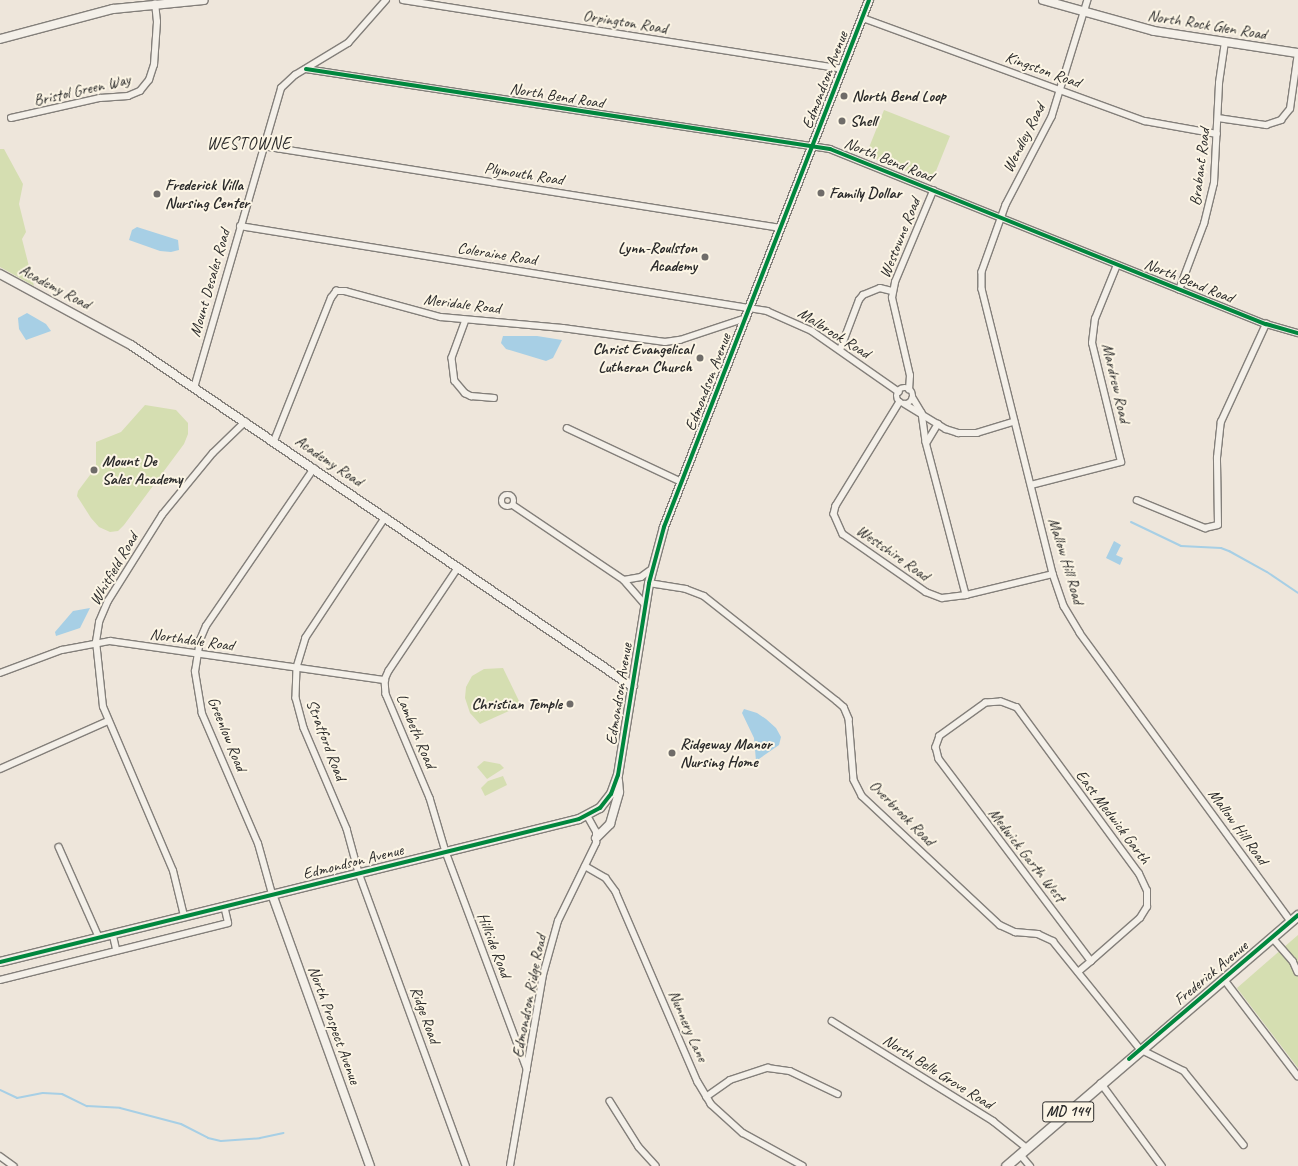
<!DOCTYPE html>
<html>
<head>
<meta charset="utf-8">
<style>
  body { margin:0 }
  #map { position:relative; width:1298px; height:1166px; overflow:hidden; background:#eee6db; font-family:Caveat,sans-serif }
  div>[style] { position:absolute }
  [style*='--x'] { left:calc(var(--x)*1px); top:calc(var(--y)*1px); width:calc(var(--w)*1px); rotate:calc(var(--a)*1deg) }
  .green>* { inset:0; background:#d5deb1 }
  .water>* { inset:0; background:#a7cfe5 }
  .stream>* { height:2px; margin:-1px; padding:0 1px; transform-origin:1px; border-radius:1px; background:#a7cfe5 }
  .roads { filter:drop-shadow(1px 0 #837f7a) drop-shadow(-1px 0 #837f7a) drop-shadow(0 1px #837f7a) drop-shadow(0 -1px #837f7a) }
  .street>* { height:5.5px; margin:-2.75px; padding:0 2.75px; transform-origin:2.75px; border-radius:2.75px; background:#f4f0e9 }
  .street>.ring { margin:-2.75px; padding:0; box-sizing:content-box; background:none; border:5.5px solid #f4f0e9; border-radius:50% }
  .secondary>* { height:8px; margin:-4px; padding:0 4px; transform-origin:4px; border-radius:4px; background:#f4f0e9 }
  .primary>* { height:9px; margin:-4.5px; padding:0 4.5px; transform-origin:4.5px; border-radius:4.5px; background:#f4f0e9 }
  .cycleway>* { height:4px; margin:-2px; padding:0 2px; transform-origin:2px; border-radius:2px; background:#00873e }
  .dots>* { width:11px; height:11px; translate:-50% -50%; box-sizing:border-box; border:2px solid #fcf5e5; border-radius:50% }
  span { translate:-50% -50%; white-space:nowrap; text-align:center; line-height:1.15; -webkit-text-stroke:4px #fcf5e5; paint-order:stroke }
  .shield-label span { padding:1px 3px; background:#fcf5e5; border:1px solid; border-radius:3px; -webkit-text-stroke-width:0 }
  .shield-label { font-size:15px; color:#2b2b2b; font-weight:700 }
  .street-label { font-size:16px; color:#2b2b2b }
  .poi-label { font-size:16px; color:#2b2b2b; font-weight:700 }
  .left { translate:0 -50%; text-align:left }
  .right { translate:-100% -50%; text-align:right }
  .neighbourhood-label { font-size:17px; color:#2b2b2b; letter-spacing:1px }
</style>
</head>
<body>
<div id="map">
  <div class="green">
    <div style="clip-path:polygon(884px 110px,950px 136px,932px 181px,866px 155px)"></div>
    <div style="clip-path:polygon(0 149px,4px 149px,23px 184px,19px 204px,26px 232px,22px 239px,34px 286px,0 267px)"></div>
    <div style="clip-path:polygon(145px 405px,176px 410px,188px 423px,188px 434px,184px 444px,124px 525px,118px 531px,110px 532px,99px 527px,91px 518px,77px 496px,78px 491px,96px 467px,96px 442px,121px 432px)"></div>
    <div style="clip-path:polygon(503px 668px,519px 701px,518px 707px,480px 724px,470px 713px,465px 698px,466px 687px,472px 676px,484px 669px)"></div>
    <div style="clip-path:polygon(484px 761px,500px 764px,504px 768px,487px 779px,477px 767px)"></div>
    <div style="clip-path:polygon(503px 776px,507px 785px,485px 796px,481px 788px,488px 781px)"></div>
    <div style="clip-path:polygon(1298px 935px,1298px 1068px,1237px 988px)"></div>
  </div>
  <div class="water">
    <div style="clip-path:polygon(137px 227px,178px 240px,179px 250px,171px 252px,160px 251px,129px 240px,132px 230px)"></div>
    <div style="clip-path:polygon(27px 313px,46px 324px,51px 331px,26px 340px,19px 329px,18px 318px)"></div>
    <div style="clip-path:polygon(503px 336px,537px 336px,562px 340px,553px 358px,546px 361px,506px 349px,501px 343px)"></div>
    <div style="clip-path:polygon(1114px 541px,1121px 545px,1116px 555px,1123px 558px,1120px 565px,1106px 558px)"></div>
    <div style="clip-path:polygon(90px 608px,80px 628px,56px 636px,55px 632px,73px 611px)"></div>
    <div style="clip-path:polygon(744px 709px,757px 713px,766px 719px,776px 728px,781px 737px,779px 745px,756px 761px,754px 738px,742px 713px)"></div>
  </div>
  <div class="stream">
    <div style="--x:1131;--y:522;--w:55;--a:25.6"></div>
    <div style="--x:1181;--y:546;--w:40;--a:2.9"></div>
    <div style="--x:1221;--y:548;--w:9;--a:21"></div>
    <div style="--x:1229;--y:551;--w:43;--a:28.9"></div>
    <div style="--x:1267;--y:572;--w:37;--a:34"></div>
    <div style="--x:0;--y:1090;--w:19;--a:25"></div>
    <div style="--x:17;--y:1098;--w:26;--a:-11"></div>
    <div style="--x:43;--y:1093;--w:19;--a:3"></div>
    <div style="--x:62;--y:1094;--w:28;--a:26"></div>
    <div style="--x:87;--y:1106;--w:33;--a:3"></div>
    <div style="--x:120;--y:1108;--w:63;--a:14.7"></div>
    <div style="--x:181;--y:1124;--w:30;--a:27"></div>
    <div style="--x:208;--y:1138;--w:13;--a:13"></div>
    <div style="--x:221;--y:1141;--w:39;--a:-4"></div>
    <div style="--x:260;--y:1138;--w:24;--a:-12"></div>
  </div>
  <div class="roads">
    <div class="street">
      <div style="--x:403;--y:0;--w:444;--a:8.9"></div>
      <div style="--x:1088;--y:0;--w:122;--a:107.1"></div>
      <div style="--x:1052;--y:117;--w:99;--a:117.6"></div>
      <div style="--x:1006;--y:205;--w:71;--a:109.7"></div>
      <div style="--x:982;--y:272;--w:17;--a:90"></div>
      <div style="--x:982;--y:289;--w:294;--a:76"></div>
      <div style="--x:1053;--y:574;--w:34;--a:71"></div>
      <div style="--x:1064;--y:606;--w:31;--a:59"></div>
      <div style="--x:1080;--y:633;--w:357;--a:53.8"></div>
      <div style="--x:863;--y:18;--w:300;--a:20.1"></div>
      <div style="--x:1145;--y:121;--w:73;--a:10.2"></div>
      <div style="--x:306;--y:69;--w:530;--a:8.68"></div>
      <div style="--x:830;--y:149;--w:470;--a:21.9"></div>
      <div style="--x:1266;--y:324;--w:33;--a:16"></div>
      <div style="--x:11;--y:118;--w:91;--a:-12.7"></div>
      <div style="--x:100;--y:98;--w:28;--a:-4"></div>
      <div style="--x:128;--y:96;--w:13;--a:-23"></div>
      <div style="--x:140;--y:91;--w:14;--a:-51"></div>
      <div style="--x:149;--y:80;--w:16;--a:-72"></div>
      <div style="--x:154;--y:65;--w:43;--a:-86"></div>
      <div style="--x:157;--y:22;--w:18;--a:-96"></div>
      <div style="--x:1218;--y:118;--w:49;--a:8.3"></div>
      <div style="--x:1266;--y:125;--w:16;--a:-18"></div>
      <div style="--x:1281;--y:120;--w:14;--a:-51"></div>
      <div style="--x:1290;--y:109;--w:57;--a:-81.9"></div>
      <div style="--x:263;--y:146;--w:524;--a:9"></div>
      <div style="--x:240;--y:226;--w:534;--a:9.16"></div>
      <div style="--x:767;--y:311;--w:49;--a:24"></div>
      <div style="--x:812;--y:331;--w:106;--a:35"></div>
      <div style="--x:1179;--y:290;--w:71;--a:-69.3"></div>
      <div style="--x:1204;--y:224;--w:42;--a:-76.3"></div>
      <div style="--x:1214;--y:183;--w:100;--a:-87.1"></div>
      <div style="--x:1219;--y:83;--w:41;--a:-81.7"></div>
      <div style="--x:466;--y:320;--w:40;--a:110.2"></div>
      <div style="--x:452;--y:358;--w:23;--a:83"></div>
      <div style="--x:455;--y:381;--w:16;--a:50"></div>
      <div style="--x:465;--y:393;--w:7;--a:27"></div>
      <div style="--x:471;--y:396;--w:23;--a:5"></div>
      <div style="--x:840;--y:350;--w:53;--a:-69.2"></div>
      <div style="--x:859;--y:300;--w:6;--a:-51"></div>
      <div style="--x:863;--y:295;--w:18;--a:-22"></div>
      <div style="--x:880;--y:288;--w:12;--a:14"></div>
      <div style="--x:194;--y:388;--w:312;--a:-73.8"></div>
      <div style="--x:281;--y:88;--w:19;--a:-43"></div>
      <div style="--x:295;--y:75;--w:62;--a:-31.1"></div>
      <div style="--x:348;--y:43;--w:57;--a:-48.5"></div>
      <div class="ring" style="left:897px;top:388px;width:10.5px;height:10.5px"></div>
      <div style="--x:909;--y:390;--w:14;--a:-86"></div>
      <div style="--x:910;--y:376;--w:80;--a:-103"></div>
      <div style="--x:892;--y:298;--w:16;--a:-79"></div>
      <div style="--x:895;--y:282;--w:99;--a:-67.3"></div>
      <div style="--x:913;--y:398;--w:17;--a:59"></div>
      <div style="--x:922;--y:413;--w:29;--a:82"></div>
      <div style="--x:926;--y:442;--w:158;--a:75.3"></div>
      <div style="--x:900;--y:402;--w:122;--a:121.6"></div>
      <div style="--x:836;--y:506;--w:8;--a:104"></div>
      <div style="--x:834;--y:514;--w:22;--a:66"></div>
      <div style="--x:843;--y:534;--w:101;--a:34.9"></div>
      <div style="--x:926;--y:592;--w:17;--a:21"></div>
      <div style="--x:942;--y:598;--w:24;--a:-7"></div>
      <div style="--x:966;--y:595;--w:89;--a:-13.6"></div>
      <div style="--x:905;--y:404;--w:48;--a:31.4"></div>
      <div style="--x:946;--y:429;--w:13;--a:18"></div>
      <div style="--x:958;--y:433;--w:19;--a:0"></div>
      <div style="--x:977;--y:433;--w:39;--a:-17"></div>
      <div style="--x:567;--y:428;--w:127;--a:25.2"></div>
      <div style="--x:274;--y:441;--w:154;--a:-68.3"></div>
      <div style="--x:331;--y:298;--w:9;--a:-54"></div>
      <div style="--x:336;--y:291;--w:9;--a:0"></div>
      <div style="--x:345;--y:291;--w:99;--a:15.2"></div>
      <div style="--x:441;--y:317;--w:122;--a:5.2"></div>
      <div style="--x:563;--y:328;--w:103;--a:7.8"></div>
      <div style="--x:665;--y:342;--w:15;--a:-8"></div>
      <div style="--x:680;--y:340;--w:70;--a:-18.4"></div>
      <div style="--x:927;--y:442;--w:21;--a:-59"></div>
      <div style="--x:1031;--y:485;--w:93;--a:-14.3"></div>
      <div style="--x:1121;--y:462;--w:122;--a:-103.7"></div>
      <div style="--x:1092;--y:343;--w:24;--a:-83"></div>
      <div style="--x:1095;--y:319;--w:58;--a:-67.8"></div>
      <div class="ring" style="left:502px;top:495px;width:6.5px;height:6.5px"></div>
      <div style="--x:1137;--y:500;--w:74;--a:22.4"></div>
      <div style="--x:1205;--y:528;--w:13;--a:-13"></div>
      <div style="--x:1218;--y:525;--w:67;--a:-90.9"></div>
      <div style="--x:1217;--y:458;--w:36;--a:-84"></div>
      <div style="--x:1221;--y:422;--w:108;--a:-65.3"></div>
      <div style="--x:513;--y:505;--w:134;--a:34"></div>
      <div style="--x:624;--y:580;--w:33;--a:49"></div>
      <div style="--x:386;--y:517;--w:145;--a:123.5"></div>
      <div style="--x:306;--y:638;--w:31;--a:107"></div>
      <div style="--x:297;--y:668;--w:30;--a:92"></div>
      <div style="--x:296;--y:698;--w:31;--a:75"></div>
      <div style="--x:304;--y:728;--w:110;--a:66.9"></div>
      <div style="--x:347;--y:829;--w:46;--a:74.7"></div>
      <div style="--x:359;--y:873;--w:312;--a:69.9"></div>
      <div style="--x:459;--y:567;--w:125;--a:123.9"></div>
      <div style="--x:389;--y:671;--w:10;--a:114"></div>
      <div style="--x:385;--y:680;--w:14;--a:86"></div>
      <div style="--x:386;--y:694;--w:113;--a:67.1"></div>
      <div style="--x:430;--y:798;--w:56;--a:73.5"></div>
      <div style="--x:446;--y:852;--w:232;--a:69.5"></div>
      <div style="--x:624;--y:580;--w:17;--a:-10"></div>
      <div style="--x:641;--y:577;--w:14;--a:-36"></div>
      <div style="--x:649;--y:583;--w:37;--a:9"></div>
      <div style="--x:686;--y:589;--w:19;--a:21"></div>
      <div style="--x:704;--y:596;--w:169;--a:38.3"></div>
      <div style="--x:837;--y:701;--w:9;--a:41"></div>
      <div style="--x:844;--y:707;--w:13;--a:67"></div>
      <div style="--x:849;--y:719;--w:61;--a:85.3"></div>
      <div style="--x:854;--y:780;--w:18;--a:63"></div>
      <div style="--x:862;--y:796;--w:189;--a:43.1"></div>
      <div style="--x:1000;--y:925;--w:17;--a:25"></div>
      <div style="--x:1015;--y:932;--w:23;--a:5"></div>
      <div style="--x:1038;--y:934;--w:17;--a:25"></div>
      <div style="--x:1053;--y:941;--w:139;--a:51.1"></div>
      <div style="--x:1140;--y:1049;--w:49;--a:26.6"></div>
      <div style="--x:1184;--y:1071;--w:95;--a:51"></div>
      <div style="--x:0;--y:673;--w:66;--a:-20.4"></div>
      <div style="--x:62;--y:650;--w:49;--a:-10.6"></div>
      <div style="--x:110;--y:641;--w:278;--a:8.1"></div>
      <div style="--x:0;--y:769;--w:118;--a:-24"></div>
      <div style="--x:59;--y:847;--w:98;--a:66"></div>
      <div style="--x:585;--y:866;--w:24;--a:30"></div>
      <div style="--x:606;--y:878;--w:17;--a:54"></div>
      <div style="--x:616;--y:892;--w:207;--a:66.7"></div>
      <div style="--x:698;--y:1082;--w:26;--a:59"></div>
      <div style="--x:711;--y:1104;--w:43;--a:42.2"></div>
      <div style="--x:743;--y:1133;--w:68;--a:28.8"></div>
      <div style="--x:272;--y:894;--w:52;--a:-105.6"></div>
      <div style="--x:258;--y:844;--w:142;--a:-113.3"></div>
      <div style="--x:202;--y:714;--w:43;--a:-99.5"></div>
      <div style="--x:195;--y:672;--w:32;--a:-81"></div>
      <div style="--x:200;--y:640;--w:15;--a:-67"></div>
      <div style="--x:206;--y:626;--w:191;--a:-55.6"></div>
      <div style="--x:184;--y:916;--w:46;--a:-103.7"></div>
      <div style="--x:173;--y:871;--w:178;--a:-113.1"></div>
      <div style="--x:103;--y:707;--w:65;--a:-96.1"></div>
      <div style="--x:96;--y:642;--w:20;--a:-81"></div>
      <div style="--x:99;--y:622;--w:23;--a:-67"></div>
      <div style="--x:108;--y:601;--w:102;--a:-57.9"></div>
      <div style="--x:162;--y:515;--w:80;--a:-50.6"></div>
      <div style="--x:213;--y:453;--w:45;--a:-44.1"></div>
      <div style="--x:113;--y:934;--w:17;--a:77"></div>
      <div style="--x:1272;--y:937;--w:32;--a:49"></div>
      <div style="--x:1293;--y:961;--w:12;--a:66"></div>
      <div style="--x:1078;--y:972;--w:17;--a:-40"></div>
      <div style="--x:1091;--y:961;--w:65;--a:-41.3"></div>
      <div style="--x:1140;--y:918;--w:13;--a:-58"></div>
      <div style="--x:1147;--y:907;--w:16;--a:-90"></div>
      <div style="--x:1147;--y:891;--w:19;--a:-115"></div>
      <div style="--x:1139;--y:874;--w:206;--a:-126.3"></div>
      <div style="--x:1017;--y:708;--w:17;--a:-159"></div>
      <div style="--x:1001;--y:702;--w:15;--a:176"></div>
      <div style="--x:986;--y:703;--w:57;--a:144.3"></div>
      <div style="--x:940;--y:736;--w:12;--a:110"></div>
      <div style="--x:936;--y:747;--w:12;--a:76"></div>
      <div style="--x:939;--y:759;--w:253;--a:53"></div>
      <div style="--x:1224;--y:979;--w:122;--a:52.7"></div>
      <div style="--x:0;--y:980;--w:235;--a:-14"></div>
      <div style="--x:228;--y:923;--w:17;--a:-103"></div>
      <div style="--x:832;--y:1021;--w:190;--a:31.8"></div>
      <div style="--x:993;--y:1121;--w:43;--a:38.5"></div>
      <div style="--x:1101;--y:1083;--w:103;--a:53.7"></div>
      <div style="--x:706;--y:1097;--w:29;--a:-35"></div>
      <div style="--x:730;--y:1080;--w:40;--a:-18"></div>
      <div style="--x:768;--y:1068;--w:22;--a:8"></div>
      <div style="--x:790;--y:1071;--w:53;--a:25.6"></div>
      <div style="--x:610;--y:1101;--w:54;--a:57.8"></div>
      <div style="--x:639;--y:1147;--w:25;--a:48"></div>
      <div style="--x:1020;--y:1154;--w:16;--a:50"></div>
      <div style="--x:0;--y:1156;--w:17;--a:36"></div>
      <div style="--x:510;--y:1166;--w:194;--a:-80.2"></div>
      <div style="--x:543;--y:975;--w:56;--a:-74.5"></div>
      <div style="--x:558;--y:921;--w:87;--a:-64"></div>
      <div style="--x:596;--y:843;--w:11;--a:-90"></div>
      <div style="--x:596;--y:832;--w:18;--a:-119"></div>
    </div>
    <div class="secondary">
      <div style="--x:1043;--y:0;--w:115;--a:15.6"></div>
      <div style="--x:1154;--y:31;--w:146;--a:8.7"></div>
      <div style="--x:0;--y:39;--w:117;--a:-14.9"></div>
      <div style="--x:113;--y:9;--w:91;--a:-5.6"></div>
      <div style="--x:0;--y:274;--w:149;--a:28.5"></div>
      <div style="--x:131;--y:345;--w:607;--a:34.27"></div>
      <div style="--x:596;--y:838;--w:20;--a:-45"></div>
      <div style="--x:610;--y:824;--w:33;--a:-74"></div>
      <div style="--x:619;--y:792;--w:12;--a:-95"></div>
      <div style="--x:272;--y:894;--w:289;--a:70.2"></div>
      <div style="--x:0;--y:962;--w:596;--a:-13.87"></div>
      <div style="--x:579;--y:819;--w:24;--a:-28"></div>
      <div style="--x:600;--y:808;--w:18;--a:-52"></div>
      <div style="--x:611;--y:794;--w:20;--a:-70"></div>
      <div style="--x:618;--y:775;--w:194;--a:-80.8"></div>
      <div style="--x:649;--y:583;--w:58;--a:-75"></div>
      <div style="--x:664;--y:527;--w:565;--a:-68.74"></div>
    </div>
    <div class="primary">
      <div style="--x:1006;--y:1166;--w:385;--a:-40.7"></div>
    </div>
  </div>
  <div class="cycleway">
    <div style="--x:306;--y:69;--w:530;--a:8.68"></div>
    <div style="--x:830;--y:149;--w:470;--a:21.9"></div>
    <div style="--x:1266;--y:324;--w:33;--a:16"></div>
    <div style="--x:0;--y:962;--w:596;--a:-13.87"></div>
    <div style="--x:579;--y:819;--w:24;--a:-28"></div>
    <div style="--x:600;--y:808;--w:18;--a:-52"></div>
    <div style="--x:611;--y:794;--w:20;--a:-70"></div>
    <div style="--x:618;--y:775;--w:194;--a:-80.8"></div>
    <div style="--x:649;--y:583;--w:58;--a:-75"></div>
    <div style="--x:664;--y:527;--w:565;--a:-68.74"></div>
    <div style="--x:1129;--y:1059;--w:222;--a:-40.4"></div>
  </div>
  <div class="dots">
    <div style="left:844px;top:96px;background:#6f6c69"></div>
    <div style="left:842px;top:121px;background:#6f6c69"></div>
    <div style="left:821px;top:193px;background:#6f6c69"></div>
    <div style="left:157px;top:194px;background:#6f6c69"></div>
    <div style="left:705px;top:257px;background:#6f6c69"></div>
    <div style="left:700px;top:358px;background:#6f6c69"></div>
    <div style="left:94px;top:470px;background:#6f6c69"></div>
    <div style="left:570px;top:704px;background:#6f6c69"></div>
    <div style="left:672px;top:753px;background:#6f6c69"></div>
  </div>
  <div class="shield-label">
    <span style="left:1068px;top:1112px">MD 144</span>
  </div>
  <div class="street-label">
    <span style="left:625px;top:22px;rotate:9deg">Orpington Road</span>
    <span style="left:1207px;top:25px;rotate:9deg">North Rock Glen Road</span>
    <span style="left:1043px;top:70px;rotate:20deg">Kingston Road</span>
    <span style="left:825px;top:80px;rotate:-69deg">Edmondson Avenue</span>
    <span style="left:82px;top:90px;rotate:-13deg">Bristol Green Way</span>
    <span style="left:557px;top:96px;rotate:9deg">North Bend Road</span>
    <span style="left:1024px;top:138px;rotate:-63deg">Wendley Road</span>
    <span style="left:889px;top:160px;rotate:22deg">North Bend Road</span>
    <span style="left:1200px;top:167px;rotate:-83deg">Brabant Road</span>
    <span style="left:524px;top:174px;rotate:9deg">Plymouth Road</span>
    <span style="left:900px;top:238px;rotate:-68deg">Westowne Road</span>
    <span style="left:497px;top:254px;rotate:9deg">Coleraine Road</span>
    <span style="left:1189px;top:281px;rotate:22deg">North Bend Road</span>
    <span style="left:210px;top:283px;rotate:-74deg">Mount Desales Road</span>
    <span style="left:55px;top:287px;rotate:28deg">Academy Road</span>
    <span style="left:462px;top:304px;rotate:7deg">Meridale Road</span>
    <span style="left:834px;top:333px;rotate:32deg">Malbrook Road</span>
    <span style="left:708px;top:382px;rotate:-69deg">Edmondson Avenue</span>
    <span style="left:1116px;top:383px;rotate:77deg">Mardrew Road</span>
    <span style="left:329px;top:461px;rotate:34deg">Academy Road</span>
    <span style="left:893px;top:553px;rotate:35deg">Westshire Road</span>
    <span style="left:1066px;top:561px;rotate:73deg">Mallow Hill Road</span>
    <span style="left:114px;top:569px;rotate:-60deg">Whitfield Road</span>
    <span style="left:192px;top:640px;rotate:8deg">Northdale Road</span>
    <span style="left:619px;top:694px;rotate:-81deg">Edmondson Avenue</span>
    <span style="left:416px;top:731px;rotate:67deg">Lambeth Road</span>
    <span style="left:227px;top:734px;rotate:68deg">Greenlow Road</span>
    <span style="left:326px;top:740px;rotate:69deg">Stratford Road</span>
    <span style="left:902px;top:813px;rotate:45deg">Overbrook Road</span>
    <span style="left:1113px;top:817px;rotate:53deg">East Medwick Garth</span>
    <span style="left:1238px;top:827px;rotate:54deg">Mallow Hill Road</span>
    <span style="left:1027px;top:855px;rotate:52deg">Medwick Garth West</span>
    <span style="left:353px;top:862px;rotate:-14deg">Edmondson Avenue</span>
    <span style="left:494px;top:945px;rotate:69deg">Hillside Road</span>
    <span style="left:1211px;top:973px;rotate:-40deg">Frederick Avenue</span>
    <span style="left:529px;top:996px;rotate:-79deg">Edmondson Ridge Road</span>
    <span style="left:425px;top:1015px;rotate:70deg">Ridge Road</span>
    <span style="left:334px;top:1025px;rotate:70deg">North Prospect Avenue</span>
    <span style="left:688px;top:1026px;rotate:66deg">Nunnery Lane</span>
    <span style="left:938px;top:1072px;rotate:32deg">North Belle Grove Road</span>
  </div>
  <div class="poi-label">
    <span class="left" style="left:852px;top:96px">North Bend Loop</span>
    <span class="left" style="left:850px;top:121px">Shell</span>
    <span class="left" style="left:165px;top:194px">Frederick Villa<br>Nursing Center</span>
    <span class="left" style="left:829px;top:193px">Family Dollar</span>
    <span class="right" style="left:697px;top:257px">Lynn-Roulston<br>Academy</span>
    <span class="right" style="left:692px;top:358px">Christ Evangelical<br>Lutheran Church</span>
    <span class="left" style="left:102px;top:470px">Mount De<br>Sales Academy</span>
    <span class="right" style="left:562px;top:704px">Christian Temple</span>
    <span class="left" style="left:680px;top:753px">Ridgeway Manor<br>Nursing Home</span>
  </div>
  <div class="neighbourhood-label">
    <span style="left:249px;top:144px">WESTOWNE</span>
  </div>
</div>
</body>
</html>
